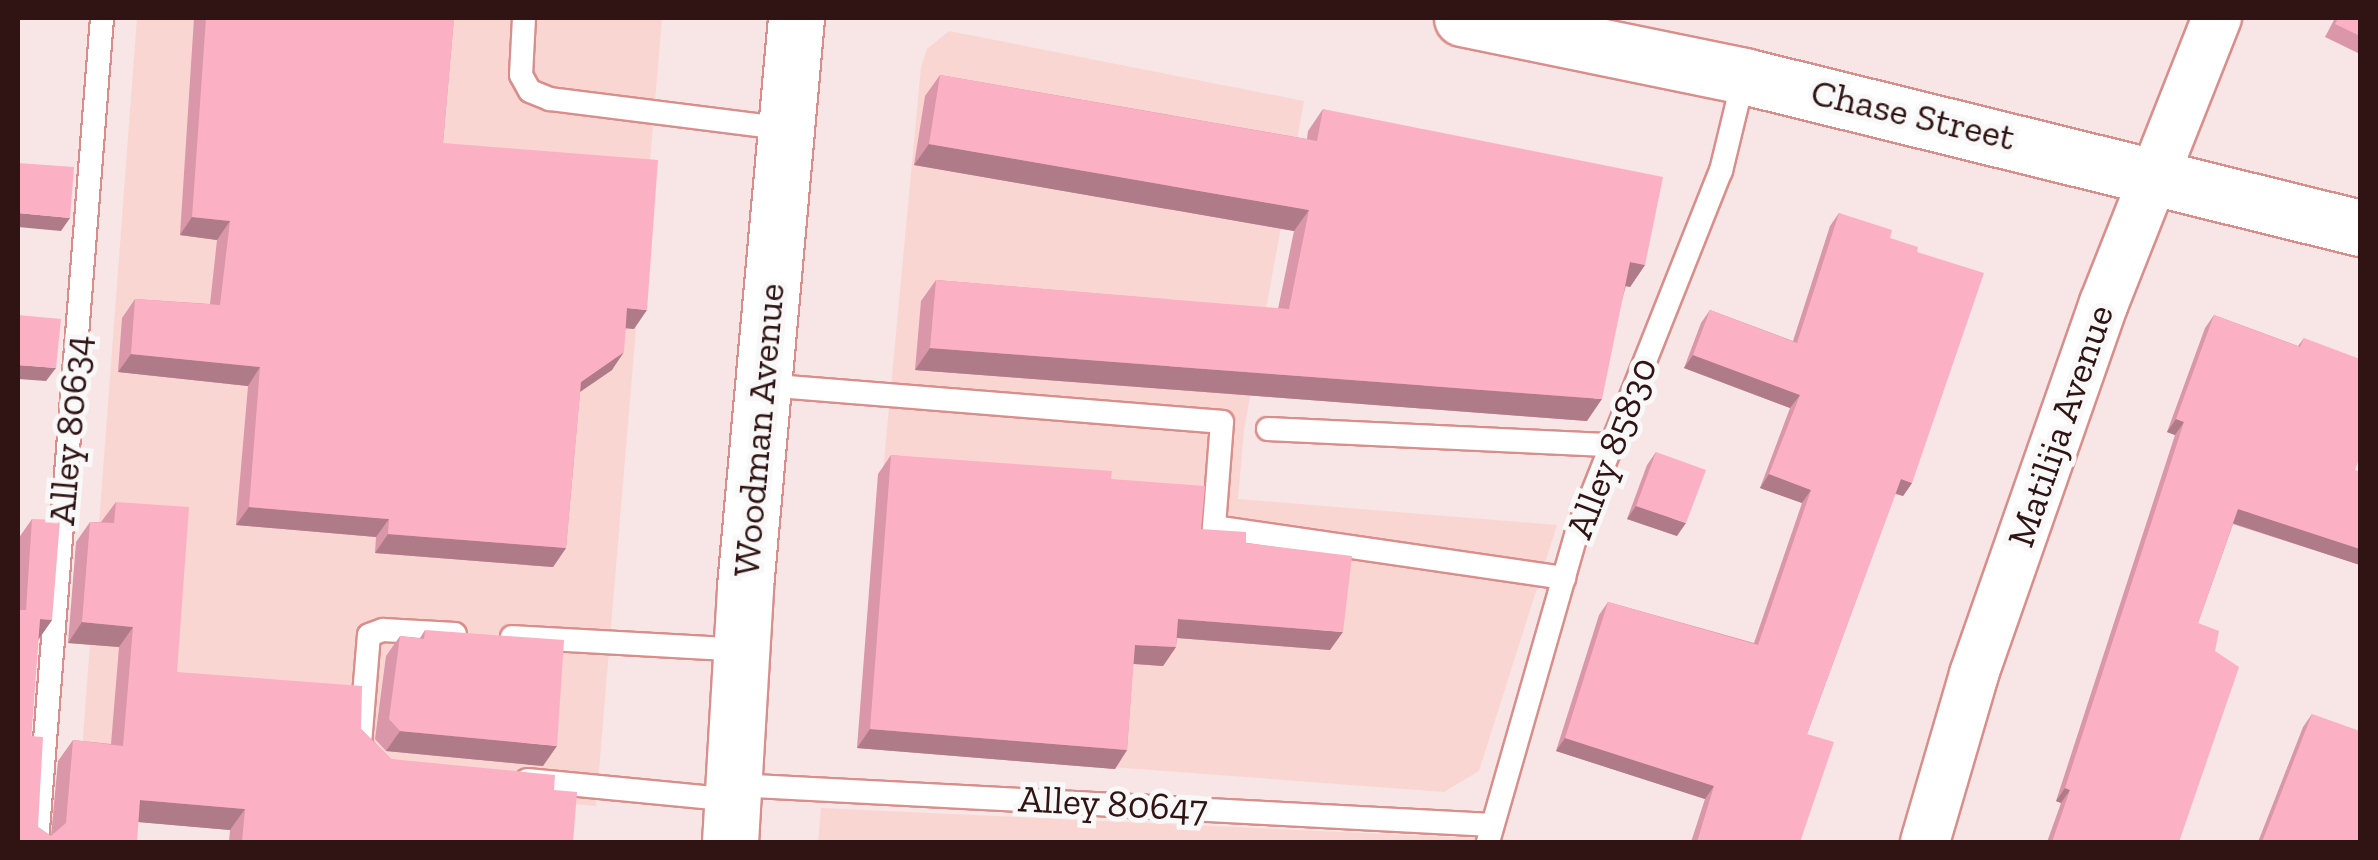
<!DOCTYPE html>
<html>
<head>
<meta charset="utf-8">
<style>
  body { margin:0 }
  #map { position:relative; width:2378px; height:860px; overflow:hidden; background:#f7e6e5; font-family:"Zilla Slab",serif }
  div>[style] { position:absolute }
  [style*='--x'] { left:calc(var(--x)*1px); top:calc(var(--y)*1px); width:calc(var(--w)*1px); rotate:calc(var(--a)*1deg) }
  .built>* { inset:0; background:#fad6d3 }
  .roads { filter:drop-shadow(2px 0 #da8e8b) drop-shadow(-2px 0 #da8e8b) drop-shadow(0 2px #da8e8b) drop-shadow(0 -2px #da8e8b) }
  .lane>* { height:22px; margin:-11px; padding:0 11px; transform-origin:11px; border-radius:11px; background:#fff }
  .street>* { height:48px; margin:-24px; padding:0 24px; transform-origin:24px; border-radius:24px; background:#fff }
  .secondary>* { height:55px; margin:-27.5px; padding:0 27.5px; transform-origin:27.5px; border-radius:27.5px; background:#fff }
  .primary>* { height:55px; margin:-27.5px; padding:0 27.5px; transform-origin:27.5px; border-radius:27.5px; background:#fff }
  .wall>* { inset:0; background:#d997a9 }
  .shaded-wall>* { inset:0; background:#b07b89 }
  .building>* { inset:0; background:#fcb0c4 }
  span { translate:-50% -50%; white-space:nowrap; text-align:center; line-height:1.15; -webkit-text-stroke:10px #f8f8f8; paint-order:stroke }
  .street-label { font-size:38px; color:#301413 }
  .frame { position:absolute; inset:0; border:20px solid #301413; pointer-events:none }
</style>
</head>
<body>
<div id="map">
  <div class="built">
    <div style="clip-path:polygon(137px 18px,662px 18px,596px 806px,81px 763px)"></div>
    <div style="clip-path:polygon(949px 31px,1304px 101px,1244px 430px,1238px 499px,1557px 525px,1479px 771px,1444px 792px,857px 748px,921px 67px,927px 49px)"></div>
    <div style="clip-path:polygon(821px 808px,1517px 840px,818px 842px)"></div>
  </div>
  <div class="roads">
    <div class="lane">
      <div style="--x:524;--y:18;--w:57;--a:93"></div>
      <div style="--x:521;--y:75;--w:18;--a:61"></div>
      <div style="--x:530;--y:91;--w:22;--a:22"></div>
      <div style="--x:550;--y:99;--w:238;--a:7.2"></div>
      <div style="--x:764;--y:385;--w:459;--a:4.6"></div>
      <div style="--x:1222;--y:422;--w:105;--a:94.4"></div>
      <div style="--x:1214;--y:527;--w:354;--a:8.3"></div>
      <div style="--x:1268;--y:429;--w:343;--a:2.7"></div>
      <div style="--x:512;--y:637;--w:231;--a:3.2"></div>
      <div style="--x:368;--y:758;--w:16;--a:-120"></div>
      <div style="--x:360;--y:744;--w:109;--a:-85.3"></div>
      <div style="--x:369;--y:635;--w:15;--a:-20"></div>
      <div style="--x:383;--y:630;--w:72;--a:3.2"></div>
      <div style="--x:527;--y:780;--w:208;--a:5.5"></div>
      <div style="--x:735;--y:785;--w:758;--a:3.02"></div>
      <div style="--x:37;--y:842;--w:827;--a:-85.49"></div>
      <div style="--x:1488;--y:842;--w:323;--a:-74"></div>
      <div style="--x:1577;--y:532;--w:389;--a:-68.3"></div>
      <div style="--x:1721;--y:171;--w:98;--a:-76.4"></div>
    </div>
    <div class="street">
      <div style="--x:1925;--y:842;--w:175;--a:-73.7"></div>
      <div style="--x:1974;--y:674;--w:393;--a:-70.7"></div>
      <div style="--x:2104;--y:303;--w:307;--a:-68.4"></div>
    </div>
    <div class="secondary">
      <div style="--x:1462;--y:18;--w:288;--a:11.6"></div>
      <div style="--x:1744;--y:76;--w:634;--a:13.86"></div>
    </div>
    <div class="primary">
      <div style="--x:730;--y:842;--w:255;--a:-86.6"></div>
      <div style="--x:745;--y:587;--w:571;--a:-84.88"></div>
    </div>
  </div>
  <div class="wall">
    <div style="clip-path:polygon(194px 18px,454px 18px,443px 143px,634px 329px,626px 328px,612px 370px,580px 392px,566px 548px,553px 567px,375px 553px,376px 537px,236px 525px,248px 386px,118px 372px,122px 318px,135px 299px,210px 304px,217px 240px,180px 235px)"></div>
    <div style="clip-path:polygon(2335px 18px,2360px 18px,2360px 54px,2325px 37px)"></div>
    <div style="clip-path:polygon(940px 75px,1307px 139px,1308px 131px,1323px 109px,1645px 265px,1630px 287px,1626px 286px,1587px 421px,915px 370px,921px 301px,936px 280px,1278px 309px,1294px 231px,914px 165px,925px 96px)"></div>
    <div style="clip-path:polygon(1839px 213px,1917px 252px,1912px 483px,1903px 496px,1895px 494px,1807px 734px,1800px 842px,1691px 842px,1705px 799px,1556px 751px,1599px 615px,1608px 602px,1754px 643px,1802px 503px,1760px 488px,1790px 408px,1684px 368px,1701px 323px,1710px 310px,1793px 341px,1830px 226px)"></div>
    <div style="clip-path:polygon(2214px 315px,2298px 346px,2304px 338px,2355px 470px,2360px 473px,2360px 565px,2233px 524px,2198px 623px,2179px 842px,2047px 842px,2061px 803px,2056px 801px,2175px 435px,2167px 432px,2205px 328px)"></div>
    <div style="clip-path:polygon(1656px 452px,1677px 536px,1627px 519px,1647px 465px)"></div>
    <div style="clip-path:polygon(891px 455px,1111px 479px,1201px 529px,1246px 543px,1330px 650px,1177px 638px,1176px 647px,1163px 666px,1133px 664px,1127px 750px,1115px 769px,857px 748px,878px 474px)"></div>
    <div style="clip-path:polygon(116px 502px,177px 672px,361px 729px,391px 759px,554px 790px,573px 842px,229px 842px,230px 830px,139px 822px,18px 842px,18px 539px,32px 519px,52px 620px,38px 640px,31px 736px,38px 827px,51px 836px,58px 761px,73px 740px,111px 744px,119px 647px,68px 643px,76px 542px,90px 522px,101px 522px)"></div>
    <div style="clip-path:polygon(425px 630px,543px 766px,386px 751px,375px 739px,386px 656px,400px 636px,420px 638px)"></div>
    <div style="clip-path:polygon(2312px 714px,2360px 842px,2258px 842px,2303px 727px)"></div>
  </div>
  <div class="shaded-wall">
    <div style="clip-path:polygon(929px 144px,1309px 210px,1294px 231px,914px 165px)"></div>
    <div style="clip-path:polygon(18px 213px,70px 218px,61px 231px,18px 227px)"></div>
    <div style="clip-path:polygon(192px 217px,230px 221px,217px 240px,180px 235px)"></div>
    <div style="clip-path:polygon(1630px 262px,1645px 265px,1630px 287px,1616px 284px)"></div>
    <div style="clip-path:polygon(627px 308px,647px 310px,634px 329px,614px 327px)"></div>
    <div style="clip-path:polygon(930px 348px,1602px 399px,1587px 421px,915px 370px)"></div>
    <div style="clip-path:polygon(624px 352px,612px 370px,568px 400px,581px 382px)"></div>
    <div style="clip-path:polygon(131px 354px,260px 367px,248px 386px,118px 372px)"></div>
    <div style="clip-path:polygon(1693px 355px,1800px 395px,1790px 408px,1684px 368px)"></div>
    <div style="clip-path:polygon(18px 365px,56px 368px,46px 381px,18px 379px)"></div>
    <div style="clip-path:polygon(2176px 419px,2184px 422px,2175px 435px,2167px 432px)"></div>
    <div style="clip-path:polygon(1769px 474px,1811px 490px,1802px 503px,1760px 488px)"></div>
    <div style="clip-path:polygon(1901px 479px,1912px 483px,1903px 496px,1892px 492px)"></div>
    <div style="clip-path:polygon(1636px 506px,1686px 523px,1677px 536px,1627px 519px)"></div>
    <div style="clip-path:polygon(249px 507px,389px 519px,376px 537px,236px 525px)"></div>
    <div style="clip-path:polygon(2238px 509px,2360px 549px,2360px 565px,2229px 522px)"></div>
    <div style="clip-path:polygon(388px 534px,566px 548px,553px 567px,375px 553px)"></div>
    <div style="clip-path:polygon(40px 619px,52px 620px,38px 640px)"></div>
    <div style="clip-path:polygon(1178px 619px,1343px 632px,1330px 650px,1165px 637px)"></div>
    <div style="clip-path:polygon(82px 622px,133px 627px,119px 647px,68px 643px)"></div>
    <div style="clip-path:polygon(1135px 645px,1176px 647px,1163px 666px,1122px 663px)"></div>
    <div style="clip-path:polygon(870px 729px,1127px 750px,1115px 769px,857px 748px)"></div>
    <div style="clip-path:polygon(400px 731px,557px 746px,543px 766px,386px 751px)"></div>
    <div style="clip-path:polygon(1565px 738px,1714px 786px,1705px 799px,1556px 751px)"></div>
    <div style="clip-path:polygon(2065px 788px,2070px 790px,2061px 803px,2056px 801px)"></div>
    <div style="clip-path:polygon(140px 800px,245px 809px,230px 830px,126px 821px)"></div>
  </div>
  <div class="building">
    <div style="clip-path:polygon(206px 18px,454px 18px,443px 143px,658px 160px,647px 310px,627px 308px,624px 352px,581px 382px,566px 548px,388px 534px,389px 519px,249px 507px,260px 367px,131px 354px,135px 299px,220px 305px,230px 221px,192px 217px)"></div>
    <div style="clip-path:polygon(2338px 18px,2360px 18px,2360px 36px,2335px 24px)"></div>
    <div style="clip-path:polygon(940px 75px,1317px 141px,1323px 109px,1663px 177px,1645px 265px,1630px 262px,1602px 399px,930px 348px,936px 280px,1289px 309px,1309px 210px,929px 144px)"></div>
    <div style="clip-path:polygon(18px 163px,74px 167px,70px 218px,18px 213px)"></div>
    <div style="clip-path:polygon(1839px 213px,1892px 230px,1890px 238px,1918px 247px,1917px 252px,1984px 273px,1912px 483px,1901px 479px,1807px 734px,1834px 742px,1800px 842px,1697px 842px,1714px 786px,1565px 738px,1608px 602px,1758px 645px,1811px 490px,1769px 474px,1800px 395px,1693px 355px,1710px 310px,1797px 343px)"></div>
    <div style="clip-path:polygon(18px 315px,61px 319px,56px 368px,18px 365px)"></div>
    <div style="clip-path:polygon(2214px 315px,2300px 347px,2304px 338px,2360px 359px,2360px 456px,2355px 470px,2360px 473px,2360px 549px,2238px 509px,2198px 623px,2219px 631px,2215px 651px,2239px 667px,2179px 842px,2052px 842px,2070px 790px,2065px 788px,2184px 422px,2176px 419px)"></div>
    <div style="clip-path:polygon(1656px 452px,1706px 470px,1686px 523px,1636px 506px)"></div>
    <div style="clip-path:polygon(891px 455px,1112px 471px,1111px 479px,1205px 486px,1201px 529px,1246px 532px,1246px 543px,1352px 556px,1343px 632px,1178px 619px,1176px 647px,1135px 645px,1127px 750px,870px 729px)"></div>
    <div style="clip-path:polygon(116px 502px,189px 507px,177px 672px,362px 686px,361px 729px,391px 759px,555px 775px,554px 790px,577px 792px,573px 842px,242px 842px,245px 809px,140px 800px,137px 842px,18px 842px,18px 610px,26px 610px,32px 519px,60px 520px,52px 620px,40px 619px,31px 736px,43px 737px,38px 827px,51px 836px,66px 823px,73px 740px,123px 746px,133px 627px,82px 622px,90px 522px,114px 523px)"></div>
    <div style="clip-path:polygon(425px 630px,564px 640px,557px 746px,400px 731px,389px 719px,400px 636px,424px 639px)"></div>
    <div style="clip-path:polygon(2312px 714px,2360px 731px,2360px 842px,2262px 842px)"></div>
  </div>
  <div class="street-label">
    <span style="left:1913px;top:115px;rotate:13deg">Chase Street</span>
    <span style="left:2061px;top:426px;rotate:-71deg">Matilija Avenue</span>
    <span style="left:70px;top:430px;rotate:-85deg">Alley 80634</span>
    <span style="left:759px;top:430px;rotate:-85deg">Woodman Avenue</span>
    <span style="left:1612px;top:448px;rotate:-69deg">Alley 85830</span>
    <span style="left:1113px;top:804px;rotate:3deg">Alley 80647</span>
  </div>
  <div class="frame"></div>
</div>
</body>
</html>
